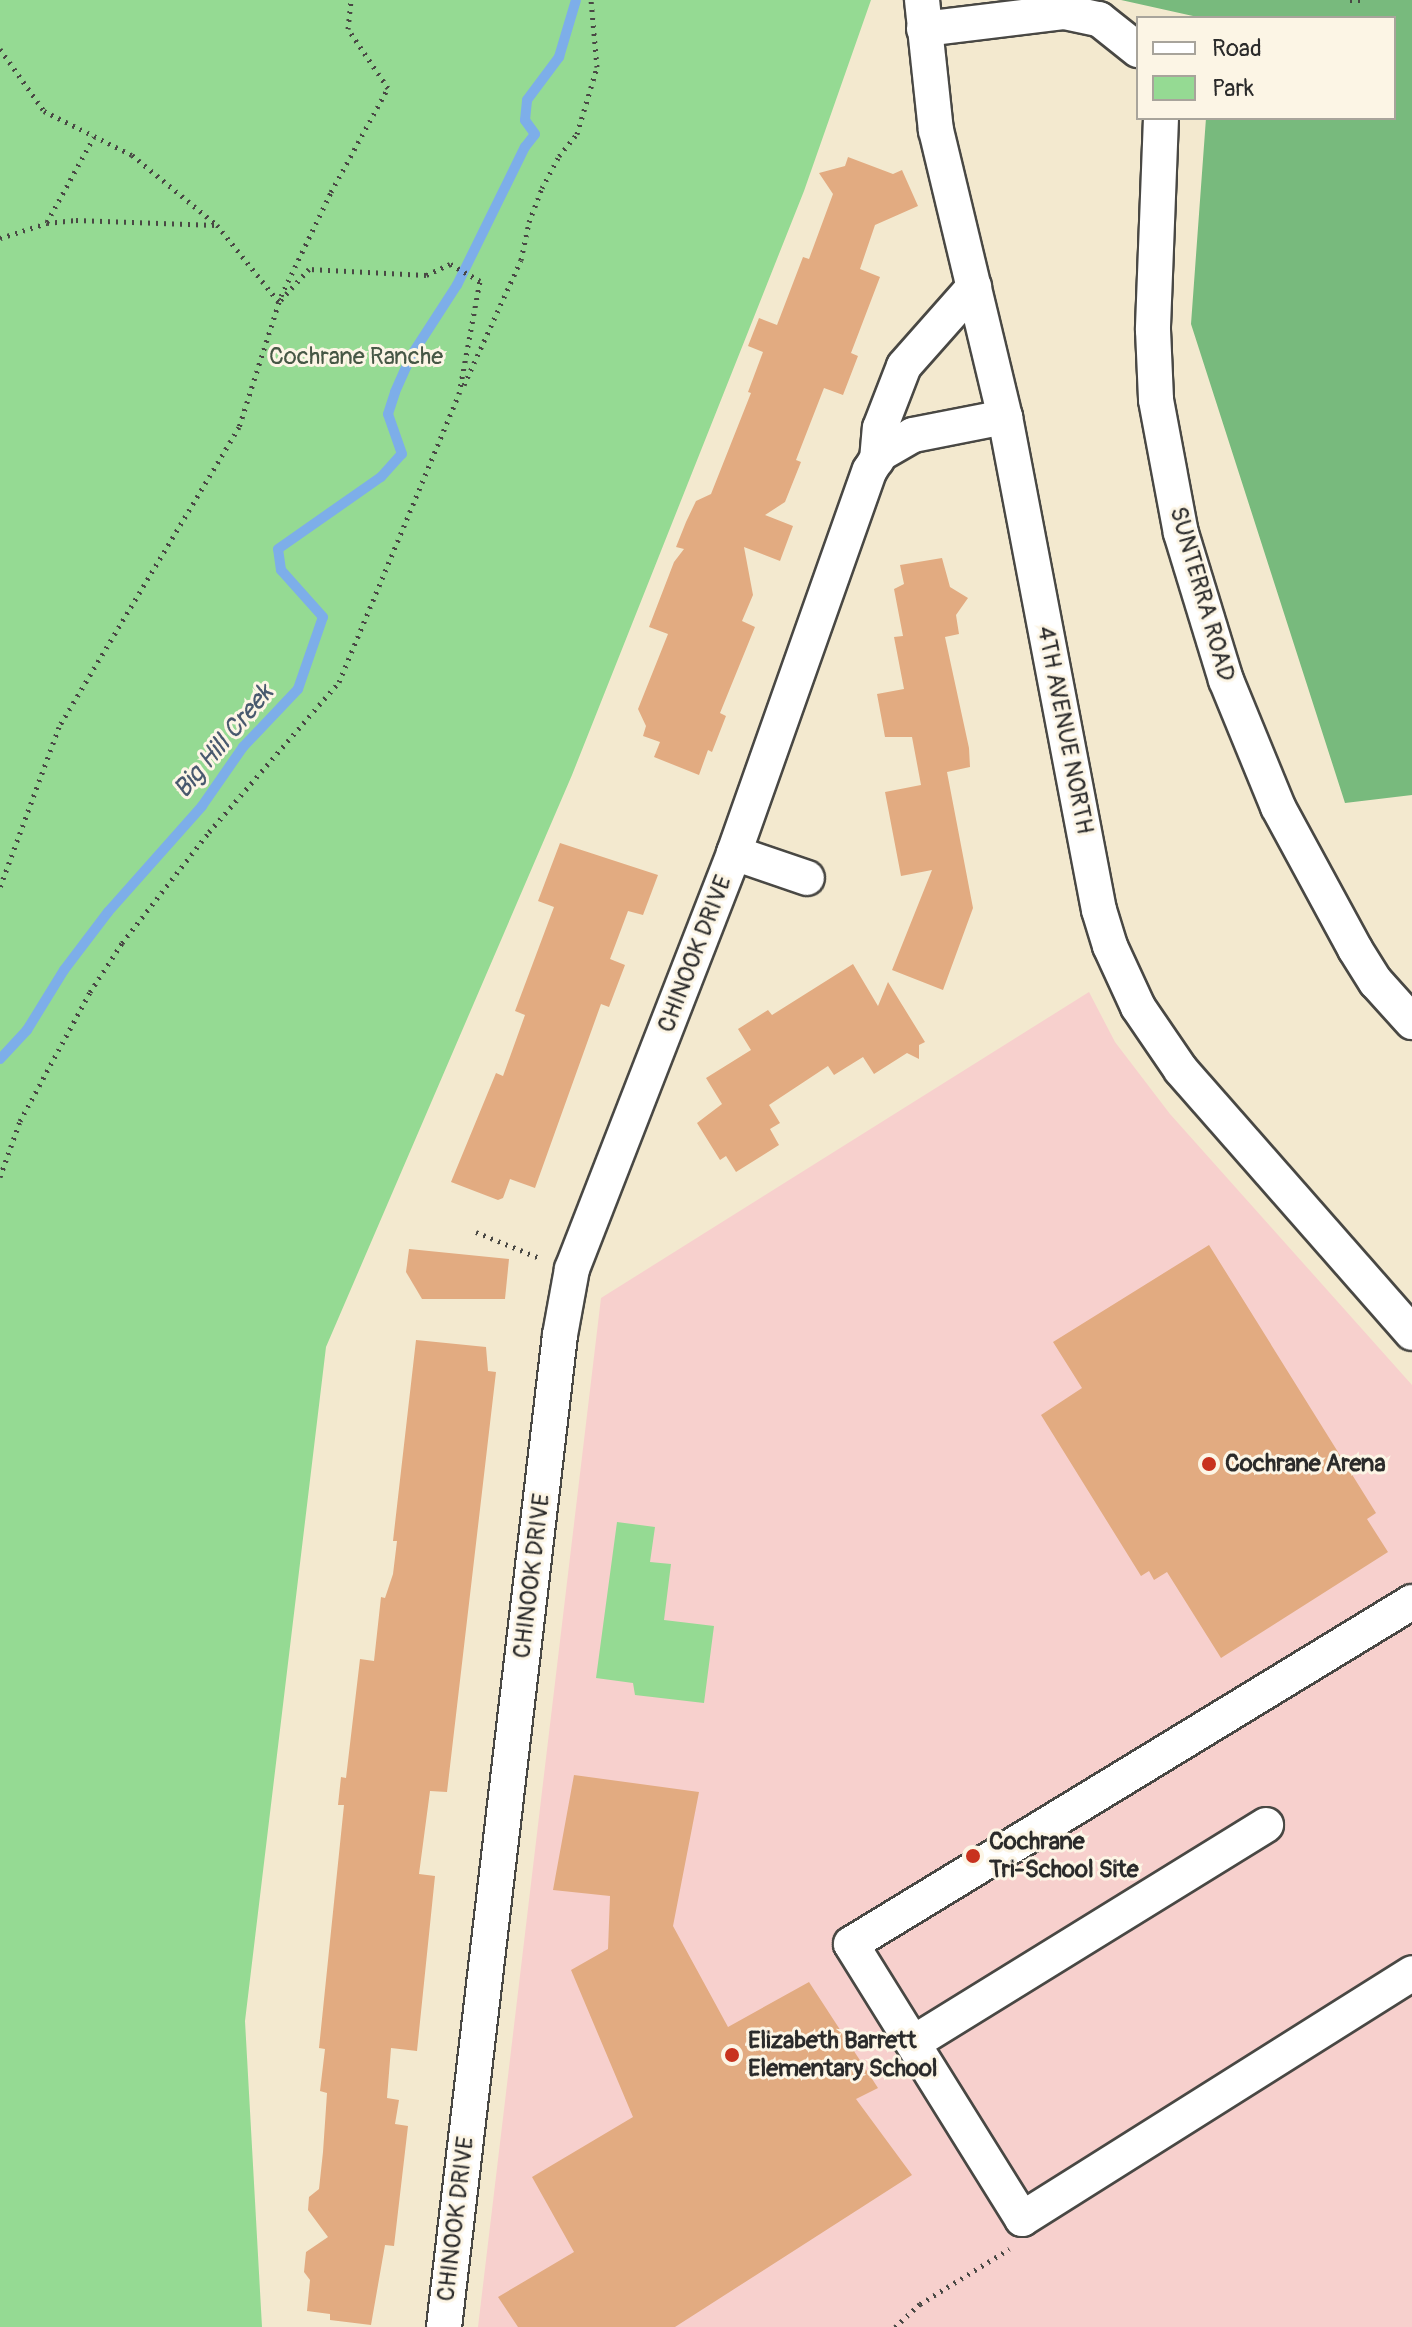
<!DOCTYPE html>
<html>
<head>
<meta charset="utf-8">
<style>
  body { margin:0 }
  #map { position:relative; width:1412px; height:2327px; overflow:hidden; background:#f3e9cf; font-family:Pangolin,sans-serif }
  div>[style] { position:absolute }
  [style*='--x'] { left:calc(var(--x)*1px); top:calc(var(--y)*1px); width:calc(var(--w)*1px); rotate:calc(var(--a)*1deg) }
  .built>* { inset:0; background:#f7d0cd }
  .green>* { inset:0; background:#95da93 }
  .forest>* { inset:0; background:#78ba7d }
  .stream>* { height:10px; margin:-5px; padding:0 5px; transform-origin:5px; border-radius:5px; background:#7daee9 }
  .building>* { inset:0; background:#e2ab81 }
  .path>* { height:5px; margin-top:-2.5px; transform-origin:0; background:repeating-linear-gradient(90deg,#494844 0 2px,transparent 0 8px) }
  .roads { filter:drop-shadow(2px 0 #494844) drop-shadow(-2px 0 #494844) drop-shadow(0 2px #494844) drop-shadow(0 -2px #494844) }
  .minor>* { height:34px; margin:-17px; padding:0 17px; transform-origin:17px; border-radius:17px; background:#fff }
  .dots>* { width:22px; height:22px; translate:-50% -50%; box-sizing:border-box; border:4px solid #fcf5e5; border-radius:50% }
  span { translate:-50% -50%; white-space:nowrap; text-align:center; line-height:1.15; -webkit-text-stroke:6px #fcf5e5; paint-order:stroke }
  .park-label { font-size:24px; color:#465745 }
  .street-label { font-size:24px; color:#2b2b2b }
  .poi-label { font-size:24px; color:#2b2b2b; font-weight:700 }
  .left { translate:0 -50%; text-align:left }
  .water-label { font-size:26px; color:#48596e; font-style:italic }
  .legend { position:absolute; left:1136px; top:16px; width:260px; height:104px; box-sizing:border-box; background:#fcf5e5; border:2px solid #a8a49b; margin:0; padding:10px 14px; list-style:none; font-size:24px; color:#2b2b2b }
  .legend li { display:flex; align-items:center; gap:16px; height:40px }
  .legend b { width:40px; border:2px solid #a8a49b }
</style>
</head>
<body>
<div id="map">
  <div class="built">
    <div style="clip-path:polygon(1089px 992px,1115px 1042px,1170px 1114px,1412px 1385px,1412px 2327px,478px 2327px,601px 1298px)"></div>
  </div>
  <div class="green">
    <div style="clip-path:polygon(0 0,871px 0,804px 191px,572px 775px,326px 1347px,245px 2021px,262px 2327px,0 2327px)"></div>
    <div style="clip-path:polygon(617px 1522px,655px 1527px,650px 1562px,671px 1564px,664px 1620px,714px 1626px,704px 1703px,635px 1695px,633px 1683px,596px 1678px)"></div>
  </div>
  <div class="forest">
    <div style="clip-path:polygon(1121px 0,1412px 0,1412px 795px,1345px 803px,1191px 324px,1206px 118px,1394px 118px,1394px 18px,1202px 18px)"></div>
  </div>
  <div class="stream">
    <div style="--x:0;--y:1059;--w:40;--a:-47"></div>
    <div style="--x:27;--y:1030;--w:70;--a:-58.3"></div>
    <div style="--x:64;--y:970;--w:73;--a:-52.8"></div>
    <div style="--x:108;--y:912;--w:142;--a:-48.4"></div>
    <div style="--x:202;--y:806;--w:72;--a:-55.2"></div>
    <div style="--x:243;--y:747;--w:80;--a:-46.5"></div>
    <div style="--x:298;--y:689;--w:76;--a:-70.9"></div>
    <div style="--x:323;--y:617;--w:63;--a:-131.8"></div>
    <div style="--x:281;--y:570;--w:21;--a:-98"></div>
    <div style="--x:278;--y:549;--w:126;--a:-35"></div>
    <div style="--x:381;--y:477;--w:31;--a:-48"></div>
    <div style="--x:402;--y:454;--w:42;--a:-109.3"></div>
    <div style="--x:388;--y:414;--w:23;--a:-72"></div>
    <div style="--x:395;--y:392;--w:39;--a:-66"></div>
    <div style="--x:411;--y:356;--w:85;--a:-57.1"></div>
    <div style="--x:457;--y:285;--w:154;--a:-63.8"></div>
    <div style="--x:525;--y:147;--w:16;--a:-52"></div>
    <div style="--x:535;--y:134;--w:17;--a:-126"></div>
    <div style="--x:525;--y:120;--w:20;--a:-84"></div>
    <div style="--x:527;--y:100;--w:54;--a:-53.3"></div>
    <div style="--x:559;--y:57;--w:59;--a:-73.4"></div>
  </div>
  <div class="building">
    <div style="clip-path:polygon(848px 157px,893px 174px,902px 170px,918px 206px,875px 225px,860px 269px,880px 277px,851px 353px,858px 356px,843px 395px,824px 388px,796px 460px,801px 462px,785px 502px,765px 515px,793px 526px,780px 561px,744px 547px,753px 595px,742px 621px,755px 627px,720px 713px,726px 716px,712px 752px,708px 750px,699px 775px,654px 757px,660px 742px,643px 736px,646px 726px,638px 709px,668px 634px,649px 627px,674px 562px,684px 549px,676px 547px,686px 522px,696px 501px,711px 494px,751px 393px,748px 392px,763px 352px,748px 346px,759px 318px,777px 325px,803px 257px,809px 259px,833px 194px,819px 173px,845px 166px)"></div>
    <div style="clip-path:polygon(942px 558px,950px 587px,968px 598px,956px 615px,959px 634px,945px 637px,969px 748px,970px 767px,947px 772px,973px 908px,943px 990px,892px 970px,932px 870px,901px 876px,885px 792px,921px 785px,912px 737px,885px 737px,877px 694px,904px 689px,894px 637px,903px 636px,894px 589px,904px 584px,900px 565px)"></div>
    <div style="clip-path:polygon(560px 843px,658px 875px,643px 915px,628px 911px,610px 959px,625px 965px,609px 1007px,601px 1004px,535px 1188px,510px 1179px,503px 1198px,498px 1200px,451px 1182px,496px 1073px,503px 1076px,525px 1015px,515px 1011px,554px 907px,538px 901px)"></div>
    <div style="clip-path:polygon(853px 964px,878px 1006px,888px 982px,925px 1042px,919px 1045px,919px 1059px,907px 1053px,874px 1074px,863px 1057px,834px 1075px,828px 1066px,769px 1105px,780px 1123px,770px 1129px,779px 1145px,736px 1172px,726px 1156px,720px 1160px,697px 1123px,722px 1104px,706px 1078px,751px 1050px,738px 1029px,768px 1010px,772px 1015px)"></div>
    <div style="clip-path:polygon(1209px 1245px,1376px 1513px,1367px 1519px,1388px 1552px,1221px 1658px,1167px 1572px,1154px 1580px,1149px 1571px,1141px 1576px,1041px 1415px,1082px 1388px,1053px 1342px)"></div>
    <div style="clip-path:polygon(409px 1249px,509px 1259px,505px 1299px,422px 1299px,406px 1272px)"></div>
    <div style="clip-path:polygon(416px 1340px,486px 1347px,488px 1371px,496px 1372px,447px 1792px,430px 1791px,419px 1874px,435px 1876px,417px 2051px,391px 2048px,387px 2098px,399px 2100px,395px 2124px,408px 2126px,394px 2246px,385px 2245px,371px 2325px,330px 2320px,330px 2314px,307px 2311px,310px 2280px,304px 2272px,306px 2252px,328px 2237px,308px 2210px,309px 2197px,319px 2189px,323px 2152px,327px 2093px,320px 2091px,325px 2049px,319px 2048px,344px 1805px,338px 1805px,341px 1777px,346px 1778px,360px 1659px,374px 1661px,381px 1597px,385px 1598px,393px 1574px,397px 1541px,393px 1541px)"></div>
    <div style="clip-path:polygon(574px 1775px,699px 1792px,673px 1926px,728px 2027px,809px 1982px,878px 2088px,856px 2099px,912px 2175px,675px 2327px,518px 2327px,498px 2297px,574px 2252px,532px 2177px,633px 2117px,571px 1970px,608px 1949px,610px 1896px,553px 1890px)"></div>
  </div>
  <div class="path">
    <div style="--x:1350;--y:0;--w:14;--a:0"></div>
    <div style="--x:0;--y:49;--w:76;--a:54.6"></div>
    <div style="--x:44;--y:111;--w:98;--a:26.6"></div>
    <div style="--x:132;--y:155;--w:110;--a:39.5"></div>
    <div style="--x:217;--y:225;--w:99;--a:51.2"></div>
    <div style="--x:279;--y:302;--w:131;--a:107.7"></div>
    <div style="--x:239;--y:427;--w:350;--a:121"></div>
    <div style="--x:59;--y:727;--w:171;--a:110.2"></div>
    <div style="--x:47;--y:222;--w:97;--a:-61.1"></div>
    <div style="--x:0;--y:238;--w:49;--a:-17.7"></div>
    <div style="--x:47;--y:223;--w:29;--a:-6"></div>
    <div style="--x:76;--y:220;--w:140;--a:2"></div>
    <div style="--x:281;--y:296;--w:115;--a:-64.3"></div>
    <div style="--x:331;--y:192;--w:119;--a:-61.3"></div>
    <div style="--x:388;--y:88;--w:71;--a:-124.1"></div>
    <div style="--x:348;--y:29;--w:29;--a:-84"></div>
    <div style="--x:464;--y:385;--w:137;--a:-65.5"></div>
    <div style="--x:521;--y:260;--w:39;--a:-78"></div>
    <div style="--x:529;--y:222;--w:36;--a:-69"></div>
    <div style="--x:542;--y:188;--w:36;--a:-62"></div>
    <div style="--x:559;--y:156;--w:28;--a:-51"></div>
    <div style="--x:577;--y:134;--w:70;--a:-73.4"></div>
    <div style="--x:597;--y:67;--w:67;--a:-95.1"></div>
    <div style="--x:0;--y:1177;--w:59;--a:-70.3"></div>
    <div style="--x:20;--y:1121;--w:147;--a:-61.5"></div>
    <div style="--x:90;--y:992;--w:59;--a:-56.9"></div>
    <div style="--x:122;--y:943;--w:141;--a:-51.9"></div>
    <div style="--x:209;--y:832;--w:198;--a:-49.1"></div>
    <div style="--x:339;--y:682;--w:312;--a:-67.4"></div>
    <div style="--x:459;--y:394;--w:115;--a:-79.5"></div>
    <div style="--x:480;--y:281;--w:34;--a:-150"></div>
    <div style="--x:450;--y:264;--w:26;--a:155"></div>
    <div style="--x:426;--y:275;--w:117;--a:-177.1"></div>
    <div style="--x:309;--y:269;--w:45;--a:132.3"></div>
    <div style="--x:476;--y:1232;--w:71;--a:22.2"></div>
    <div style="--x:895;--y:2327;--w:34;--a:-43"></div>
    <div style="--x:920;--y:2304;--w:105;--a:-31.7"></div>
  </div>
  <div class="roads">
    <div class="minor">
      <div style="--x:922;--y:0;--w:131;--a:83.9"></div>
      <div style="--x:936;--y:130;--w:295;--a:76.5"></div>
      <div style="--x:1005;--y:417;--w:502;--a:79.21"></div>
      <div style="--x:1099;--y:910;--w:38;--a:73"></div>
      <div style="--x:1110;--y:946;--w:67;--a:65.3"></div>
      <div style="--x:1138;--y:1007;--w:76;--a:55.7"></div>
      <div style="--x:1181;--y:1070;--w:350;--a:48.7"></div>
      <div style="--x:924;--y:29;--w:142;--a:-6.9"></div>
      <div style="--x:1065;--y:12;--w:35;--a:12"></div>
      <div style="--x:1099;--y:19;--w:50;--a:38.5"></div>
      <div style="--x:1161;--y:118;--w:212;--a:92.2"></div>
      <div style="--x:1153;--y:330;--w:70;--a:87.5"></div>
      <div style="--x:1156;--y:400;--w:135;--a:79.4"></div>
      <div style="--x:1181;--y:533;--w:154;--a:73"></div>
      <div style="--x:1226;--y:680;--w:137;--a:67.7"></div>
      <div style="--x:1278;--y:807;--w:162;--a:61.5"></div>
      <div style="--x:1355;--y:949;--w:39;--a:58"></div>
      <div style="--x:1376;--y:982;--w:54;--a:48"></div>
      <div style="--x:877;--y:460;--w:32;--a:-85"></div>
      <div style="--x:880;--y:428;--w:66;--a:-68.8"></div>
      <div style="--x:904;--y:366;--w:106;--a:-48.5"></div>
      <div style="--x:734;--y:853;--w:77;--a:18.9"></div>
      <div style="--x:1412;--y:1602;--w:657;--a:148.63"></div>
      <div style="--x:851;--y:1944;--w:324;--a:58.1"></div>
      <div style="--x:1022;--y:2219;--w:461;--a:-32.2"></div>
      <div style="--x:913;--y:2043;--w:415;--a:-31.7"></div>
      <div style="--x:444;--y:2327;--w:999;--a:-83.33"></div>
      <div style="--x:560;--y:1335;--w:67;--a:-79.7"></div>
      <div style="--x:572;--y:1269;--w:446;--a:-68.7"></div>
      <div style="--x:734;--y:853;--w:406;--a:-70.5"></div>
      <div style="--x:870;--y:470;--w:19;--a:-58"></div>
      <div style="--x:880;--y:454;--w:38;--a:-30"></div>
      <div style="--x:913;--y:435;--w:94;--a:-11.1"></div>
    </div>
  </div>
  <div class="dots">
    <div style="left:1209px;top:1464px;background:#c8321e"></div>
    <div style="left:973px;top:1856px;background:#c8321e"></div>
    <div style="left:732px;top:2055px;background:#c8321e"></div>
  </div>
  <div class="park-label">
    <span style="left:356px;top:357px">Cochrane Ranche</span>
  </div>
  <div class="street-label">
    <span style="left:1202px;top:594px;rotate:74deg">SUNTERRA ROAD</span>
    <span style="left:1065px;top:730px;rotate:79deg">4TH AVENUE NORTH</span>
    <span style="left:695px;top:954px;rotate:-69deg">CHINOOK DRIVE</span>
    <span style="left:532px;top:1576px;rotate:-83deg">CHINOOK DRIVE</span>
    <span style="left:456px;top:2219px;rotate:-83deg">CHINOOK DRIVE</span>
  </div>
  <div class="poi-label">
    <span class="left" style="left:1225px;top:1464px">Cochrane Arena</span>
    <span class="left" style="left:989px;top:1856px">Cochrane<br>Tri-School Site</span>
    <span class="left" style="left:748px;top:2055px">Elizabeth Barrett<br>Elementary School</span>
  </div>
  <div class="water-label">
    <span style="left:224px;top:742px;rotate:-50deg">Big Hill Creek</span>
  </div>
  <ul class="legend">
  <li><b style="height:10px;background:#fff"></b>Road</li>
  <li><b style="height:22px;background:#95da93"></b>Park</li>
  </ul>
</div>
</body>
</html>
